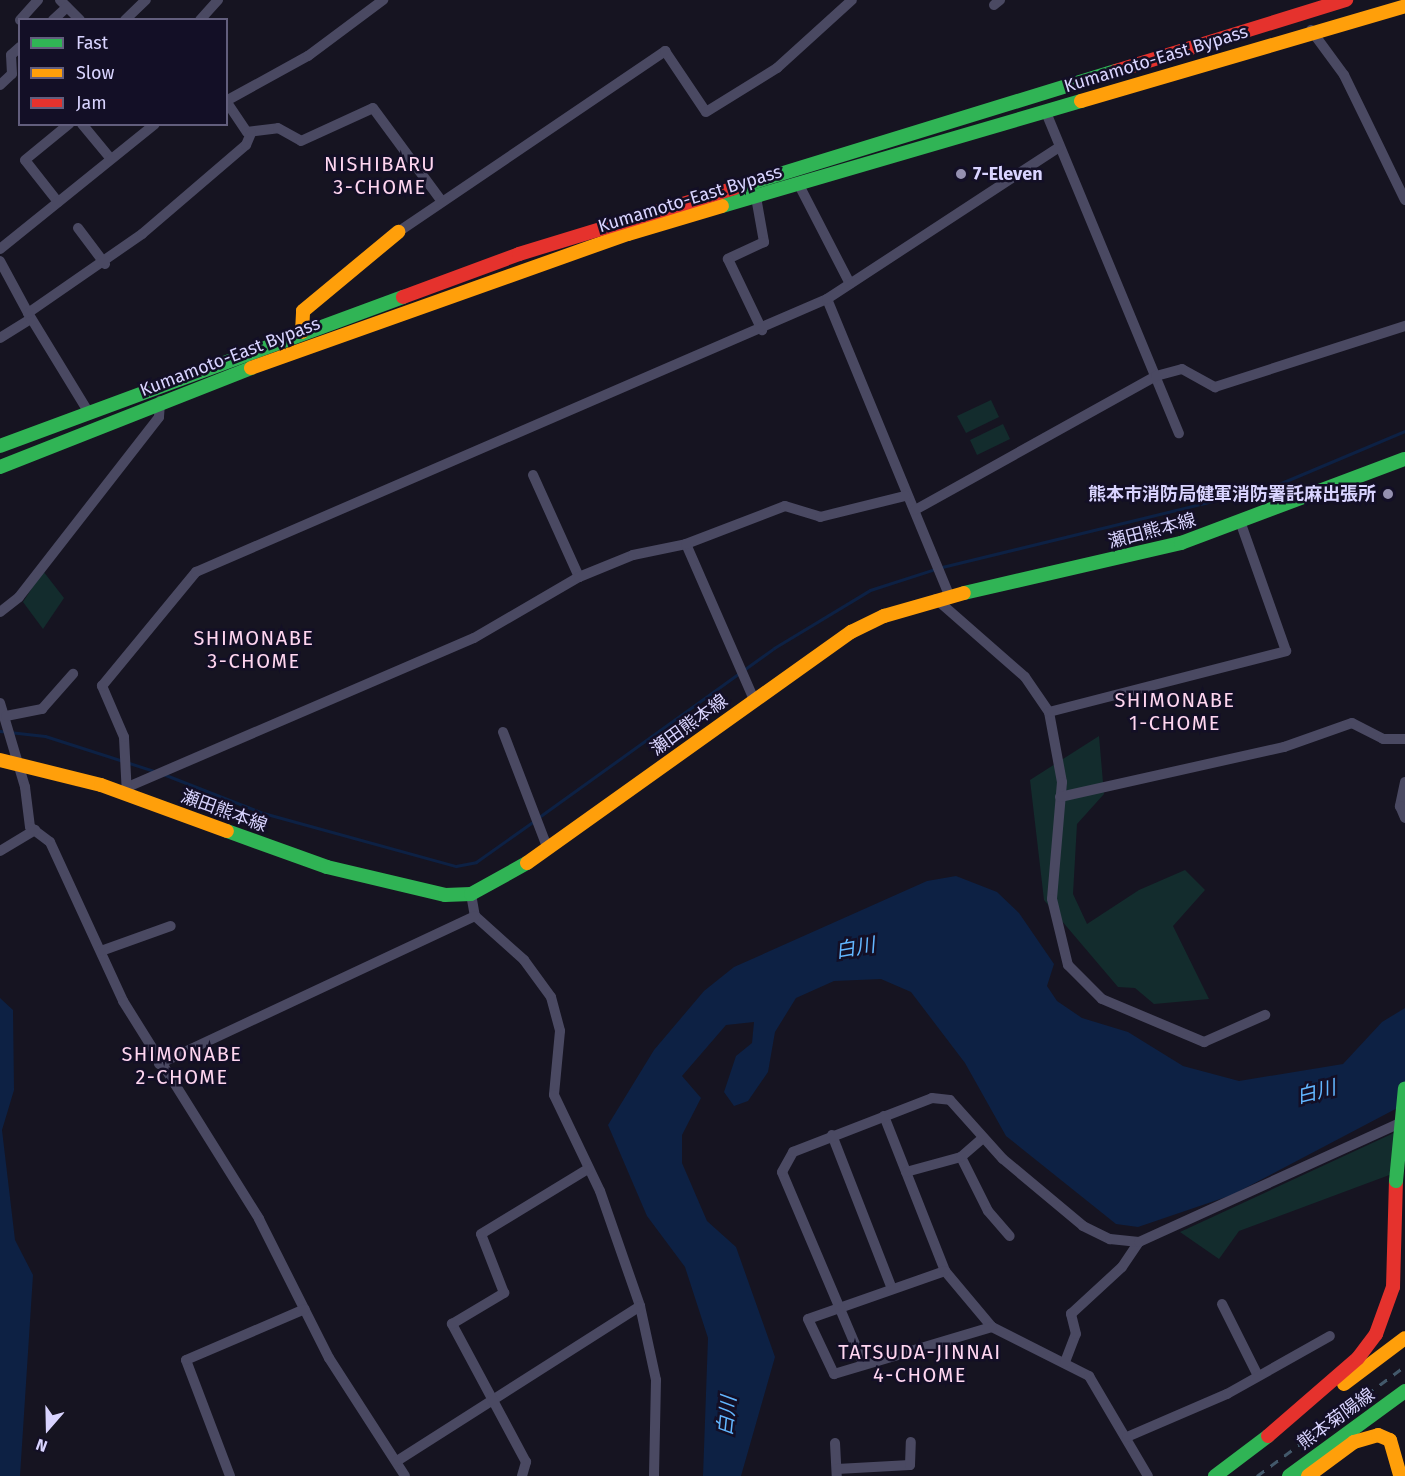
<!DOCTYPE html>
<html>
<head>
<meta charset="utf-8">
<style>
  body { margin:0 }
  #map { position:relative; width:1405px; height:1476px; overflow:hidden; background:#161421; font-family:"Fira Sans","Noto Sans JP",sans-serif }
  div>[style] { position:absolute }
  [style*='--x'] { left:calc(var(--x)*1px); top:calc(var(--y)*1px); width:calc(var(--w)*1px); rotate:calc(var(--a)*1deg) }
  .green>* { inset:0; background:#132c2d }
  .water>* { inset:0; background:#0d2144 }
  .stream>* { height:3px; margin:-1.5px; padding:0 1.5px; transform-origin:1.5px; border-radius:1.5px; background:#0d2144 }
  .street>* { height:10px; margin:-5px; padding:0 5px; transform-origin:5px; border-radius:5px; background:#4a4962 }
  .fast>* { height:14px; margin:-7px; padding:0 7px; transform-origin:7px; border-radius:7px; background:#30b455 }
  .slow>* { height:14px; margin:-7px; padding:0 7px; transform-origin:7px; border-radius:7px; background:#ff9f0a }
  .jam>* { height:14px; margin:-7px; padding:0 7px; transform-origin:7px; border-radius:7px; background:#e5322d }
  .rail>* { height:3px; margin-top:-1.5px; transform-origin:0; background:repeating-linear-gradient(90deg,#43596b 0 9px,transparent 0 17px) }
  .fast-bridge>* { height:14px; margin:-7px; padding:0 7px; transform-origin:7px; border-radius:7px; background:#30b455 }
  .dots>* { width:16px; height:16px; translate:-50% -50%; box-sizing:border-box; border:3px solid #130f26; border-radius:50% }
  span { translate:-50% -50%; white-space:nowrap; text-align:center; line-height:1.15; -webkit-text-stroke:5px #130f26; paint-order:stroke }
  .street-label { font-size:18px; color:#d9d4ff }
  .poi-label { font-size:18px; color:#d9d4ff; font-weight:700 }
  .left { translate:0 -50%; text-align:left }
  .right { translate:-100% -50%; text-align:right }
  .neighbourhood-label { font-size:20px; color:#ffd6f0; letter-spacing:1.5px }
  .water-label { font-size:20px; color:#62b6ff; font-style:italic }
  .legend { position:absolute; left:18px; top:18px; width:210px; height:108px; box-sizing:border-box; background:#130f26; border:2px solid #625e7d; margin:0; padding:8px 10px; list-style:none; font-size:18px; color:#d9d4ff }
  .legend li { display:flex; align-items:center; gap:12px; height:30px }
  .legend b { width:30px; border:2px solid #625e7d }
  .north { position:absolute; left:18px; top:1398px; width:60px; height:60px; -webkit-text-stroke:4px #130f26; paint-order:stroke; rotate:200deg; font-size:16px; font-weight:700; line-height:24px; text-align:center; color:#d9d4ff }
  .north::after { content:''; display:block; margin:auto; width:21px; height:27px; background:#d9d4ff; clip-path:polygon(50% 0,100% 100%,50% 72%,0 100%) }
</style>
</head>
<body>
<div id="map">
  <div class="green">
    <div style="clip-path:polygon(991px 400px,999px 417px,966px 433px,957px 416px)"></div>
    <div style="clip-path:polygon(1003px 424px,1010px 439px,977px 455px,970px 440px)"></div>
    <div style="clip-path:polygon(43px 571px,64px 598px,43px 629px,23px 602px)"></div>
    <div style="clip-path:polygon(1099px 736px,1104px 794px,1077px 824px,1073px 894px,1087px 924px,1139px 890px,1185px 870px,1205px 890px,1173px 926px,1209px 999px,1154px 1004px,1135px 988px,1118px 987px,1044px 900px,1030px 780px)"></div>
    <div style="clip-path:polygon(1396px 1132px,1392px 1174px,1239px 1231px,1219px 1259px,1180px 1232px)"></div>
  </div>
  <div class="water">
    <div style="clip-path:polygon(956px 876px,997px 892px,1019px 913px,1054px 964px,1047px 986px,1057px 1001px,1082px 1018px,1128px 1032px,1183px 1066px,1239px 1081px,1343px 1064px,1382px 1022px,1405px 1008px,1405px 1104px,1232px 1195px,1138px 1227px,1116px 1224px,1006px 1136px,965px 1063px,911px 992px,881px 979px,834px 981px,796px 998px,775px 1032px,768px 1072px,748px 1101px,734px 1106px,724px 1092px,736px 1056px,752px 1043px,754px 1022px,726px 1025px,682px 1076px,701px 1098px,682px 1135px,682px 1163px,707px 1221px,736px 1247px,775px 1357px,741px 1476px,703px 1476px,708px 1338px,685px 1267px,647px 1216px,608px 1125px,654px 1050px,704px 991px,734px 967px,927px 881px)"></div>
    <div style="clip-path:polygon(0 998px,13px 1010px,14px 1090px,2px 1130px,15px 1240px,33px 1275px,20px 1476px,0 1476px)"></div>
  </div>
  <div class="stream">
    <div style="--x:942;--y:567;--w:342;--a:-13.7"></div>
    <div style="--x:1274;--y:486;--w:142;--a:-22.8"></div>
    <div style="--x:0;--y:731;--w:45;--a:6.3"></div>
    <div style="--x:45;--y:736;--w:118;--a:17.8"></div>
    <div style="--x:163;--y:774;--w:107;--a:21.3"></div>
    <div style="--x:263;--y:813;--w:200;--a:15.4"></div>
    <div style="--x:456;--y:866;--w:20;--a:-11"></div>
    <div style="--x:476;--y:862;--w:71;--a:-35.3"></div>
    <div style="--x:539;--y:817;--w:289;--a:-35.7"></div>
    <div style="--x:774;--y:648;--w:112;--a:-31.1"></div>
    <div style="--x:870;--y:590;--w:68;--a:-17.9"></div>
  </div>
  <div class="street">
    <div style="--x:60;--y:0;--w:28;--a:45"></div>
    <div style="--x:994;--y:5;--w:8;--a:-40"></div>
    <div style="--x:20;--y:20;--w:27;--a:-48"></div>
    <div style="--x:53;--y:20;--w:19;--a:-43"></div>
    <div style="--x:125;--y:20;--w:29;--a:-44"></div>
    <div style="--x:200;--y:20;--w:27;--a:-48"></div>
    <div style="--x:1311;--y:30;--w:56;--a:53.7"></div>
    <div style="--x:1344;--y:75;--w:139;--a:64"></div>
    <div style="--x:0;--y:85;--w:16;--a:-43"></div>
    <div style="--x:12;--y:74;--w:19;--a:-93"></div>
    <div style="--x:11;--y:55;--w:12;--a:-42"></div>
    <div style="--x:226;--y:101;--w:37;--a:56"></div>
    <div style="--x:247;--y:132;--w:31;--a:-7"></div>
    <div style="--x:278;--y:128;--w:26;--a:29"></div>
    <div style="--x:301;--y:141;--w:79;--a:-24.6"></div>
    <div style="--x:373;--y:108;--w:113;--a:53.6"></div>
    <div style="--x:226;--y:101;--w:94;--a:-28.8"></div>
    <div style="--x:308;--y:56;--w:94;--a:-36.7"></div>
    <div style="--x:1045;--y:110;--w:350;--a:67.5"></div>
    <div style="--x:82;--y:124;--w:45;--a:50.4"></div>
    <div style="--x:799;--y:185;--w:111;--a:62.7"></div>
    <div style="--x:756;--y:197;--w:46;--a:79.9"></div>
    <div style="--x:764;--y:242;--w:40;--a:155"></div>
    <div style="--x:728;--y:259;--w:79;--a:64.4"></div>
    <div style="--x:58;--y:202;--w:53;--a:-128.2"></div>
    <div style="--x:25;--y:160;--w:57;--a:-39.3"></div>
    <div style="--x:78;--y:228;--w:45;--a:53.1"></div>
    <div style="--x:398;--y:232;--w:323;--a:-34.1"></div>
    <div style="--x:665;--y:51;--w:73;--a:56.1"></div>
    <div style="--x:706;--y:112;--w:84;--a:-31.8"></div>
    <div style="--x:777;--y:68;--w:101;--a:-42.2"></div>
    <div style="--x:0;--y:249;--w:199;--a:-38.9"></div>
    <div style="--x:0;--y:261;--w:59;--a:61.7"></div>
    <div style="--x:827;--y:299;--w:322;--a:67.6"></div>
    <div style="--x:0;--y:338;--w:36;--a:-32"></div>
    <div style="--x:89;--y:413;--w:117;--a:-121.4"></div>
    <div style="--x:28;--y:313;--w:139;--a:-34.7"></div>
    <div style="--x:142;--y:234;--w:137;--a:-40.6"></div>
    <div style="--x:246;--y:145;--w:13;--a:-67"></div>
    <div style="--x:533;--y:475;--w:112;--a:65.7"></div>
    <div style="--x:915;--y:510;--w:276;--a:-29.1"></div>
    <div style="--x:1156;--y:376;--w:27;--a:-15"></div>
    <div style="--x:1182;--y:369;--w:38;--a:29"></div>
    <div style="--x:1215;--y:387;--w:200;--a:-17.8"></div>
    <div style="--x:686;--y:544;--w:170;--a:66.4"></div>
    <div style="--x:936;--y:599;--w:118;--a:41.2"></div>
    <div style="--x:1025;--y:677;--w:42;--a:55.6"></div>
    <div style="--x:1049;--y:712;--w:71;--a:79.5"></div>
    <div style="--x:1062;--y:782;--w:117;--a:94.9"></div>
    <div style="--x:1052;--y:899;--w:68;--a:76.4"></div>
    <div style="--x:1068;--y:965;--w:48;--a:45"></div>
    <div style="--x:1102;--y:999;--w:111;--a:22.9"></div>
    <div style="--x:1204;--y:1042;--w:67;--a:-23.9"></div>
    <div style="--x:0;--y:612;--w:24;--a:-38"></div>
    <div style="--x:19;--y:597;--w:228;--a:-52.1"></div>
    <div style="--x:159;--y:417;--w:16;--a:-86"></div>
    <div style="--x:0;--y:703;--w:88;--a:73.4"></div>
    <div style="--x:25;--y:787;--w:40;--a:82.9"></div>
    <div style="--x:30;--y:827;--w:25;--a:37"></div>
    <div style="--x:50;--y:842;--w:175;--a:65.3"></div>
    <div style="--x:123;--y:1001;--w:257;--a:58"></div>
    <div style="--x:259;--y:1219;--w:156;--a:63.3"></div>
    <div style="--x:329;--y:1358;--w:140;--a:57.2"></div>
    <div style="--x:1049;--y:712;--w:245;--a:-14.4"></div>
    <div style="--x:1286;--y:651;--w:135;--a:-109.5"></div>
    <div style="--x:6;--y:716;--w:37;--a:-11"></div>
    <div style="--x:42;--y:709;--w:47;--a:-48.5"></div>
    <div style="--x:503;--y:732;--w:125;--a:69"></div>
    <div style="--x:1405;--y:782;--w:25;--a:102"></div>
    <div style="--x:1400;--y:806;--w:13;--a:67"></div>
    <div style="--x:130;--y:786;--w:374;--a:-23.3"></div>
    <div style="--x:474;--y:638;--w:121;--a:-30.2"></div>
    <div style="--x:579;--y:577;--w:58;--a:-22.2"></div>
    <div style="--x:633;--y:555;--w:54;--a:-11.7"></div>
    <div style="--x:686;--y:544;--w:106;--a:-21"></div>
    <div style="--x:785;--y:506;--w:37;--a:17"></div>
    <div style="--x:820;--y:517;--w:88;--a:-13.9"></div>
    <div style="--x:127;--y:795;--w:58;--a:-93"></div>
    <div style="--x:124;--y:737;--w:56;--a:-113.3"></div>
    <div style="--x:102;--y:686;--w:148;--a:-50.5"></div>
    <div style="--x:196;--y:572;--w:688;--a:-23.4"></div>
    <div style="--x:827;--y:299;--w:277;--a:-33.2"></div>
    <div style="--x:1060;--y:797;--w:230;--a:-12.6"></div>
    <div style="--x:1284;--y:747;--w:72;--a:-19.4"></div>
    <div style="--x:1352;--y:723;--w:35;--a:27"></div>
    <div style="--x:1383;--y:739;--w:22;--a:0"></div>
    <div style="--x:0;--y:851;--w:41;--a:-31"></div>
    <div style="--x:471;--y:894;--w:22;--a:80"></div>
    <div style="--x:475;--y:916;--w:66;--a:41.9"></div>
    <div style="--x:524;--y:960;--w:46;--a:53.9"></div>
    <div style="--x:551;--y:997;--w:35;--a:75"></div>
    <div style="--x:560;--y:1031;--w:64;--a:95.4"></div>
    <div style="--x:554;--y:1095;--w:106;--a:64.4"></div>
    <div style="--x:600;--y:1191;--w:122;--a:70.8"></div>
    <div style="--x:640;--y:1306;--w:76;--a:77.8"></div>
    <div style="--x:656;--y:1380;--w:96;--a:91.2"></div>
    <div style="--x:101;--y:951;--w:74;--a:-19.7"></div>
    <div style="--x:159;--y:1064;--w:349;--a:-25.1"></div>
    <div style="--x:884;--y:1116;--w:167;--a:68.5"></div>
    <div style="--x:945;--y:1271;--w:73;--a:50"></div>
    <div style="--x:992;--y:1327;--w:109;--a:26.8"></div>
    <div style="--x:1089;--y:1376;--w:116;--a:59.5"></div>
    <div style="--x:832;--y:1135;--w:165;--a:68.7"></div>
    <div style="--x:961;--y:1157;--w:60;--a:63.4"></div>
    <div style="--x:988;--y:1211;--w:33;--a:49"></div>
    <div style="--x:906;--y:1172;--w:57;--a:-15.3"></div>
    <div style="--x:961;--y:1157;--w:28;--a:-41"></div>
    <div style="--x:945;--y:1271;--w:145;--a:160.7"></div>
    <div style="--x:808;--y:1319;--w:61;--a:64.7"></div>
    <div style="--x:834;--y:1374;--w:165;--a:-16.6"></div>
    <div style="--x:1222;--y:1304;--w:80;--a:63.4"></div>
    <div style="--x:1065;--y:1362;--w:30;--a:-69"></div>
    <div style="--x:1076;--y:1334;--w:21;--a:-104"></div>
    <div style="--x:1071;--y:1314;--w:69;--a:-42.7"></div>
    <div style="--x:1122;--y:1267;--w:30;--a:-56"></div>
    <div style="--x:863;--y:1363;--w:207;--a:-113"></div>
    <div style="--x:782;--y:1172;--w:23;--a:-61"></div>
    <div style="--x:793;--y:1152;--w:149;--a:-21.2"></div>
    <div style="--x:932;--y:1098;--w:18;--a:6"></div>
    <div style="--x:950;--y:1100;--w:79;--a:48.1"></div>
    <div style="--x:1003;--y:1159;--w:104;--a:39.9"></div>
    <div style="--x:1083;--y:1226;--w:30;--a:26"></div>
    <div style="--x:1110;--y:1239;--w:29;--a:6"></div>
    <div style="--x:1139;--y:1242;--w:292;--a:-24.5"></div>
    <div style="--x:1127;--y:1437;--w:109;--a:-23.3"></div>
    <div style="--x:1227;--y:1394;--w:118;--a:-29.4"></div>
    <div style="--x:835;--y:1443;--w:33;--a:87"></div>
    <div style="--x:397;--y:1461;--w:288;--a:-32.5"></div>
    <div style="--x:837;--y:1469;--w:73;--a:-3.1"></div>
    <div style="--x:910;--y:1465;--w:23;--a:-88"></div>
    <div style="--x:230;--y:1476;--w:124;--a:-110.8"></div>
    <div style="--x:186;--y:1360;--w:129;--a:-23.2"></div>
    <div style="--x:522;--y:1476;--w:15;--a:-74"></div>
    <div style="--x:526;--y:1462;--w:157;--a:-118.2"></div>
    <div style="--x:452;--y:1324;--w:61;--a:-30.8"></div>
    <div style="--x:504;--y:1293;--w:63;--a:-111.3"></div>
    <div style="--x:481;--y:1234;--w:125;--a:-31.3"></div>
  </div>
  <div class="fast">
    <div style="--x:735;--y:188;--w:399;--a:-17.1"></div>
    <div style="--x:722;--y:206;--w:374;--a:-16.3"></div>
    <div style="--x:0;--y:446;--w:430;--a:-20.3"></div>
    <div style="--x:0;--y:467;--w:270;--a:-21.5"></div>
    <div style="--x:964;--y:593;--w:223;--a:-13"></div>
    <div style="--x:1181;--y:543;--w:239;--a:-20.6"></div>
    <div style="--x:227;--y:831;--w:106;--a:19.8"></div>
    <div style="--x:327;--y:867;--w:121;--a:13.3"></div>
    <div style="--x:445;--y:895;--w:26;--a:-2"></div>
    <div style="--x:471;--y:894;--w:64;--a:-29"></div>
    <div style="--x:1215;--y:1476;--w:66;--a:-37"></div>
    <div style="--x:1289;--y:1476;--w:144;--a:-36.2"></div>
  </div>
  <div class="slow">
    <div style="--x:1081;--y:101;--w:338;--a:-16.3"></div>
    <div style="--x:302;--y:332;--w:21;--a:-87"></div>
    <div style="--x:303;--y:311;--w:124;--a:-39.7"></div>
    <div style="--x:251;--y:368;--w:400;--a:-19.6"></div>
    <div style="--x:628;--y:234;--w:98;--a:-16.6"></div>
    <div style="--x:0;--y:760;--w:104;--a:13.9"></div>
    <div style="--x:101;--y:785;--w:134;--a:20.1"></div>
    <div style="--x:527;--y:863;--w:398;--a:-35.5"></div>
    <div style="--x:851;--y:632;--w:37;--a:-26"></div>
    <div style="--x:884;--y:616;--w:83;--a:-16"></div>
    <div style="--x:1344;--y:1384;--w:76;--a:-37"></div>
    <div style="--x:1308;--y:1476;--w:57;--a:-36.5"></div>
    <div style="--x:1354;--y:1442;--w:25;--a:-16"></div>
    <div style="--x:1378;--y:1435;--w:13;--a:23"></div>
    <div style="--x:1390;--y:1440;--w:37;--a:74"></div>
  </div>
  <div class="jam">
    <div style="--x:1116;--y:71;--w:241;--a:-17.2"></div>
    <div style="--x:403;--y:297;--w:124;--a:-20.3"></div>
    <div style="--x:519;--y:254;--w:226;--a:-17"></div>
    <div style="--x:1268;--y:1436;--w:119;--a:-40.9"></div>
    <div style="--x:1358;--y:1358;--w:30;--a:-53"></div>
    <div style="--x:1376;--y:1334;--w:50;--a:-70.1"></div>
    <div style="--x:1393;--y:1287;--w:106;--a:-88.4"></div>
  </div>
  <div class="rail">
    <div style="--x:1257;--y:1476;--w:184;--a:-36.6"></div>
  </div>
  <div class="fast-bridge">
    <div style="--x:1396;--y:1181;--w:93;--a:-84.5"></div>
  </div>
  <div class="dots">
    <div style="left:961px;top:174px;background:#9591b1"></div>
    <div style="left:1388px;top:494px;background:#9591b1"></div>
  </div>
  <div class="street-label">
    <span style="left:1156px;top:59px;rotate:-17deg">Kumamoto-East Bypass</span>
    <span style="left:690px;top:199px;rotate:-17deg">Kumamoto-East Bypass</span>
    <span style="left:230px;top:357px;rotate:-21deg">Kumamoto-East Bypass</span>
    <span style="left:1152px;top:531px;rotate:-15deg">瀬田熊本線</span>
    <span style="left:689px;top:725px;rotate:-36deg">瀬田熊本線</span>
    <span style="left:224px;top:811px;rotate:20deg">瀬田熊本線</span>
    <span style="left:1336px;top:1419px;rotate:-36deg">熊本菊陽線</span>
  </div>
  <div class="poi-label">
    <span class="left" style="left:973px;top:174px">7-Eleven</span>
    <span class="right" style="left:1376px;top:494px">熊本市消防局健軍消防署託麻出張所</span>
  </div>
  <div class="neighbourhood-label">
    <span style="left:380px;top:176px">NISHIBARU<br>3-CHOME</span>
    <span style="left:254px;top:650px">SHIMONABE<br>3-CHOME</span>
    <span style="left:1175px;top:712px">SHIMONABE<br>1-CHOME</span>
    <span style="left:182px;top:1066px">SHIMONABE<br>2-CHOME</span>
    <span style="left:920px;top:1364px">TATSUDA-JINNAI<br>4-CHOME</span>
  </div>
  <div class="water-label">
    <span style="left:855px;top:948px;rotate:-10deg">白川</span>
    <span style="left:1316px;top:1092px;rotate:-14deg">白川</span>
    <span style="left:727px;top:1416px;rotate:-84deg">白川</span>
  </div>
  <ul class="legend">
  <li><b style="height:8px;background:#30b455"></b>Fast</li>
  <li><b style="height:8px;background:#ff9f0a"></b>Slow</li>
  <li><b style="height:8px;background:#e5322d"></b>Jam</li>
  </ul>
  <div class="north">N</div>
</div>
</body>
</html>
